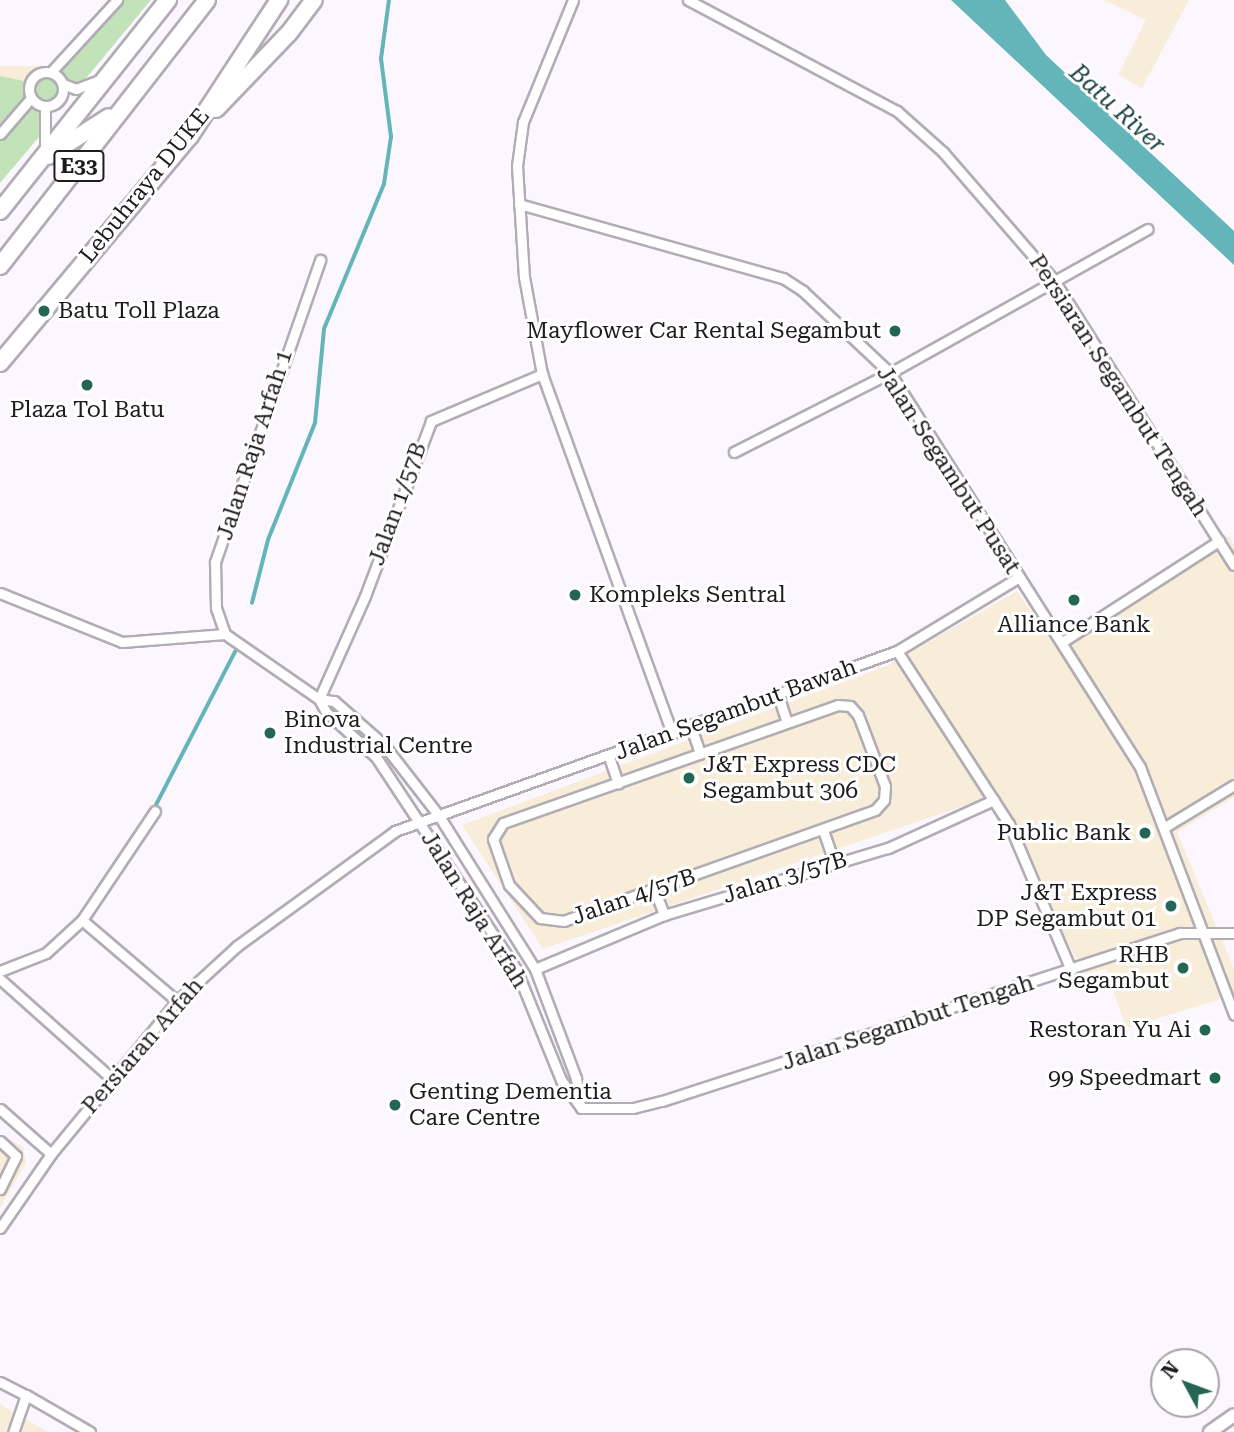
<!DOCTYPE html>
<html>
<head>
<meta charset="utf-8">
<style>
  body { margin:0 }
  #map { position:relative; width:1234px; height:1432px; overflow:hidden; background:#fcf6fe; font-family:"Roboto Serif",serif }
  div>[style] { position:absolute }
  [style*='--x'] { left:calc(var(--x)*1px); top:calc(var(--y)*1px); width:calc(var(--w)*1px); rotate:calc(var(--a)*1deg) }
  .commercial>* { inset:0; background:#f8edd8 }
  .green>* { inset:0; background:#c2e3b9 }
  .round { border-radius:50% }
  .water>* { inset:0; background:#64b5b9 }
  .stream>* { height:3.5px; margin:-1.75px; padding:0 1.75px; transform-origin:1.75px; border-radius:1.75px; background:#64b5b9 }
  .roads { filter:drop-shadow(2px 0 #b2acb4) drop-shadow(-2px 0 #b2acb4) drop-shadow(0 2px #b2acb4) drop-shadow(0 -2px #b2acb4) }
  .minor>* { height:9px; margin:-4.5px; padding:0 4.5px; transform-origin:4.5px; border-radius:4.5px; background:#fff }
  .minor>.ring { margin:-4.5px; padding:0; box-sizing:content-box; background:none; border:9px solid #fff; border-radius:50% }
  .secondary>* { height:12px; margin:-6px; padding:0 6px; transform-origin:6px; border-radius:6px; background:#fff }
  .motorway>* { height:16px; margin:-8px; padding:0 8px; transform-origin:8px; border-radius:8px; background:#fff }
  .dots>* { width:19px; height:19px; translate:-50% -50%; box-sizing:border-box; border:4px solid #fff; border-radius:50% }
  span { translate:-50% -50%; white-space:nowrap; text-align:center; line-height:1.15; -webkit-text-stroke:6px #fff; paint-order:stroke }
  .shield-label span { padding:2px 5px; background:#fff; border:2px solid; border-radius:5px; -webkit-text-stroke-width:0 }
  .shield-label { font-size:21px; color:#1d1b1e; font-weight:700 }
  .street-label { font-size:23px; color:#1d1b1e }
  .poi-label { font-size:23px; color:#1d1b1e }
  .left { translate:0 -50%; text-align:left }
  .right { translate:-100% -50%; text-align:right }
  .water-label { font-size:24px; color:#1a4143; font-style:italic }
  .north { position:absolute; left:1150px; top:1348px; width:70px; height:70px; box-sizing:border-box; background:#fff; border:2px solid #a5a4a5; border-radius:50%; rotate:311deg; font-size:19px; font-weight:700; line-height:28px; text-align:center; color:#1d1b1e }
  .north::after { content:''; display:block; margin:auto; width:24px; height:32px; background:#256553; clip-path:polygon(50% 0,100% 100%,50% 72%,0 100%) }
</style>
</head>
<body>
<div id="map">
  <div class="commercial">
    <div style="clip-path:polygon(1104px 0,1189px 0,1142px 88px,1118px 75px,1146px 20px)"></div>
    <div style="clip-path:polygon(0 66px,47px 66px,80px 77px,0 177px)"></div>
    <div style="clip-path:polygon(1229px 536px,1234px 545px,1234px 797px,1177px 832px,1234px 969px,1234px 995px,1126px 1028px,1106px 969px,1085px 974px,987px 798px,543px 949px,462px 825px,889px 665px,1017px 591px,1057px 648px)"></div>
    <div style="clip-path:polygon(0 1134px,23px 1147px,26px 1163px,0 1208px)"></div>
    <div style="clip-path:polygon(0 1404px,48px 1432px,0 1432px)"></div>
  </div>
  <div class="green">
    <div style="clip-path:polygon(119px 0,151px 0,82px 83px,65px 80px,56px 70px)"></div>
    <div style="clip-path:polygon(0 76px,29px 82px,45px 130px,0 183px)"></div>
    <div class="round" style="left:34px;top:77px;width:24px;height:24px"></div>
  </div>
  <div class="water">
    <div style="clip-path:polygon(951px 0,1005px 0,1046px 55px,1234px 231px,1234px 265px)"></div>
  </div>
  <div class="stream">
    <div style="--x:252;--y:603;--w:65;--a:-75.7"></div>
    <div style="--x:268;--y:540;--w:126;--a:-68.1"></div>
    <div style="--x:315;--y:423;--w:94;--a:-84.5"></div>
    <div style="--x:324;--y:329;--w:157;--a:-67.5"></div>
    <div style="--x:384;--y:184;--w:48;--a:-81.5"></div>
    <div style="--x:391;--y:137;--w:79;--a:-97.3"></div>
    <div style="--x:381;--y:59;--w:60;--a:-82.3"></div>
    <div style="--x:156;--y:805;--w:174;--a:-62.7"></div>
  </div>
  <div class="roads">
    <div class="minor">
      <div style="--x:573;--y:0;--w:132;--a:112.3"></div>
      <div style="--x:523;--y:122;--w:44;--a:97.8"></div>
      <div style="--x:517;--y:166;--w:111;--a:86.4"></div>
      <div style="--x:524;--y:277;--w:99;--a:79.5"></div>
      <div style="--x:542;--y:374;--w:383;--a:70.1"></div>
      <div style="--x:688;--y:0;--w:237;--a:28"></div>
      <div style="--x:897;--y:111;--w:62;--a:41.7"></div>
      <div style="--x:943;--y:152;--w:168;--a:49.1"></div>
      <div style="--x:1053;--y:279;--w:338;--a:57.7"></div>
      <div class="ring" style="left:29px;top:72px;width:25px;height:25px"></div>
      <div style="--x:51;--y:72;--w:98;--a:-47.5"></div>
      <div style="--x:63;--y:84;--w:14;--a:21"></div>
      <div style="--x:76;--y:89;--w:26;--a:-21"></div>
      <div style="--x:0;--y:134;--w:48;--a:-49.3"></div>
      <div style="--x:45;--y:150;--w:44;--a:-90"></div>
      <div style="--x:519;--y:204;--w:274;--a:15.7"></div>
      <div style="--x:783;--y:278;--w:24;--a:33"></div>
      <div style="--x:803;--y:291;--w:120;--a:43.3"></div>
      <div style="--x:890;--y:373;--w:467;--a:57.6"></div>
      <div style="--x:1140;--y:767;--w:265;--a:69.2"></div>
      <div style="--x:734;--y:452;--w:175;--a:-26.9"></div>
      <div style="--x:890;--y:373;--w:295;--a:-29.2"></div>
      <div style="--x:0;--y:593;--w:131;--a:21.9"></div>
      <div style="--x:122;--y:642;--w:103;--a:-4.4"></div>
      <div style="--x:225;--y:634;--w:114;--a:34.7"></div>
      <div style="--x:319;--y:699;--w:15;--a:62"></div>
      <div style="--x:326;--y:712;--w:67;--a:42"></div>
      <div style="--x:376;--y:757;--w:254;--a:56.6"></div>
      <div style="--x:516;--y:969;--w:120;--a:67.9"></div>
      <div style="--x:561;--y:1080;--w:34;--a:54"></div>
      <div style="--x:225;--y:634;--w:28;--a:-109"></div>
      <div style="--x:216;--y:608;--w:46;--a:-91.2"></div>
      <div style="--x:215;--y:562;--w:320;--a:-70.8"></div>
      <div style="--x:1062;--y:642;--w:187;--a:-32.8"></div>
      <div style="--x:897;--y:651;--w:206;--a:57.1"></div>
      <div style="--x:1009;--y:824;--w:159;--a:67"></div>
      <div style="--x:778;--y:695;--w:28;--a:72"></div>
      <div style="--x:319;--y:699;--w:15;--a:8"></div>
      <div style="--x:334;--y:701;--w:67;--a:41.3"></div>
      <div style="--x:384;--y:745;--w:90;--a:52.2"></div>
      <div style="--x:439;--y:816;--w:181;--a:57.9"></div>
      <div style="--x:535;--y:969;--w:116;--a:69.4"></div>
      <div style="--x:576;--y:1078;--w:28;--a:82"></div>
      <div style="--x:319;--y:699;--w:113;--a:-65.9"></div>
      <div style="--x:365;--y:596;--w:187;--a:-69.3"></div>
      <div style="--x:431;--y:421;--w:121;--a:-22.9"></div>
      <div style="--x:838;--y:705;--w:12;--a:5"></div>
      <div style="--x:850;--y:706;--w:12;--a:48"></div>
      <div style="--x:858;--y:715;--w:76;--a:69.2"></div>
      <div style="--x:885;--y:786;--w:14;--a:94"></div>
      <div style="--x:884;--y:800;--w:13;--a:132"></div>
      <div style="--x:875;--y:810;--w:330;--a:160.4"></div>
      <div style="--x:564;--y:921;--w:24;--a:-173"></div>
      <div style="--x:540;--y:918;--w:45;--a:-133.2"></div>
      <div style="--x:509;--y:885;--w:49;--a:-109.2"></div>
      <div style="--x:493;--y:839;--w:19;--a:-58"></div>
      <div style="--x:503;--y:823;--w:355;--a:-19.4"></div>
      <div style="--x:691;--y:727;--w:28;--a:71"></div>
      <div style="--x:609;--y:757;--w:28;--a:71"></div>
      <div style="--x:1165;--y:827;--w:81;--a:-31.3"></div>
      <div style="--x:823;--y:830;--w:34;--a:71"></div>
      <div style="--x:655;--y:891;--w:26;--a:69"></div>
      <div style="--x:82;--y:920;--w:125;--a:40.5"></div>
      <div style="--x:535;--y:969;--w:140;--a:-22.7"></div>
      <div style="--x:664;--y:915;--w:234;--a:-16.7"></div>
      <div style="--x:888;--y:848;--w:116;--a:-24.4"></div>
      <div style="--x:0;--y:971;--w:49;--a:-21.4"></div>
      <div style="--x:46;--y:953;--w:49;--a:-42.5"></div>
      <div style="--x:82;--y:920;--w:131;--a:-56.2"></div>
      <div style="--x:0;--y:979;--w:149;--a:41.7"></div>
      <div style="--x:581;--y:1108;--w:52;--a:0"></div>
      <div style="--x:633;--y:1108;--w:30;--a:-14"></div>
      <div style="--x:662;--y:1101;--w:545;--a:-17.97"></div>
      <div style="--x:1180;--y:933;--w:54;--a:0"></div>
      <div style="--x:0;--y:1109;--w:68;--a:41.4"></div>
      <div style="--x:0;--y:1141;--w:22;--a:43"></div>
      <div style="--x:16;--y:1156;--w:37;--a:116"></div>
      <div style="--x:0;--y:1228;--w:90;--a:-55.4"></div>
      <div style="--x:51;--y:1154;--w:198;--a:-50.5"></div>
      <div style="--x:177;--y:1001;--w:81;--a:-42.5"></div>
      <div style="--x:237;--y:946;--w:195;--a:-36"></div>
      <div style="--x:395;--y:831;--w:533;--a:-19.73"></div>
      <div style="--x:897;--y:651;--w:143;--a:-31.2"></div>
      <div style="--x:0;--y:1382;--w:29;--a:27"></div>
      <div style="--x:26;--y:1395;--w:39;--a:109"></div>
      <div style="--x:26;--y:1395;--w:74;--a:30"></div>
    </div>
    <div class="secondary">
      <div style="--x:1210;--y:1432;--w:29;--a:-35"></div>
    </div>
    <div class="motorway">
      <div style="--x:216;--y:109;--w:105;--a:-46.2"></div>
      <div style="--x:289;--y:33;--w:41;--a:-52.9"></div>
      <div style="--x:48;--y:156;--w:72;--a:-32.6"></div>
      <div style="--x:0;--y:211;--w:270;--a:-51.5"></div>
      <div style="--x:0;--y:266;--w:337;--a:-52.1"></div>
      <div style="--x:0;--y:363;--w:296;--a:-50.1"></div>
      <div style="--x:190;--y:136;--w:163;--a:-56.8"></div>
    </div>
  </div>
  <div class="dots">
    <div style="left:44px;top:311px;background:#256553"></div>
    <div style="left:895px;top:331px;background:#256553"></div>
    <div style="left:87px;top:385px;background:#256553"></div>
    <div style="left:575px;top:595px;background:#256553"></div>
    <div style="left:1074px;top:600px;background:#256553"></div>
    <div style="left:270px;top:733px;background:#256553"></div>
    <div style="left:689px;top:778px;background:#256553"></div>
    <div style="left:1145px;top:833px;background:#256553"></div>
    <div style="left:1171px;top:906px;background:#256553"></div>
    <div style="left:1183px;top:968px;background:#256553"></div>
    <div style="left:1205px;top:1030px;background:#256553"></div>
    <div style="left:1215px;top:1078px;background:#256553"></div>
    <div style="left:395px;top:1105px;background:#256553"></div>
  </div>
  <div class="shield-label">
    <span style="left:79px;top:166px">E33</span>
  </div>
  <div class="street-label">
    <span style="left:145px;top:186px;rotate:-51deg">Lebuhraya DUKE</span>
    <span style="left:1118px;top:386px;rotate:57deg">Persiaran Segambut Tengah</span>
    <span style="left:255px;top:445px;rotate:-72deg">Jalan Raja Arfah 1</span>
    <span style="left:948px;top:470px;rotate:57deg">Jalan Segambut Pusat</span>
    <span style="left:398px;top:504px;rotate:-70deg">Jalan 1/57B</span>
    <span style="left:736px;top:710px;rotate:-20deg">Jalan Segambut Bawah</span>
    <span style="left:785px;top:878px;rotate:-17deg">Jalan 3/57B</span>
    <span style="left:634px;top:897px;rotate:-19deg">Jalan 4/57B</span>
    <span style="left:474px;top:910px;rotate:58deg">Jalan Raja Arfah</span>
    <span style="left:908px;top:1023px;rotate:-18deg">Jalan Segambut Tengah</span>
    <span style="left:143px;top:1046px;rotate:-49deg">Persiaran Arfah</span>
  </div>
  <div class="poi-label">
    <span class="left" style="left:58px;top:311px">Batu Toll Plaza</span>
    <span class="right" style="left:881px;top:331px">Mayflower Car Rental Segambut</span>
    <span style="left:87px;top:410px">Plaza Tol Batu</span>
    <span class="left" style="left:589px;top:595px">Kompleks Sentral</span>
    <span style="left:1074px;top:625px">Alliance Bank</span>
    <span class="left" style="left:284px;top:733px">Binova<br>Industrial Centre</span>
    <span class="left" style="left:703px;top:778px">J&amp;T Express CDC<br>Segambut 306</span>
    <span class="right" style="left:1131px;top:833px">Public Bank</span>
    <span class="right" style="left:1157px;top:906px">J&amp;T Express<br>DP Segambut 01</span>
    <span class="right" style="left:1169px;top:968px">RHB<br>Segambut</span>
    <span class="right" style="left:1191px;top:1030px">Restoran Yu Ai</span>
    <span class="right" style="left:1201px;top:1078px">99 Speedmart</span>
    <span class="left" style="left:409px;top:1105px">Genting Dementia<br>Care Centre</span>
  </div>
  <div class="water-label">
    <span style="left:1117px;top:109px;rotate:42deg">Batu River</span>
  </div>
  <div class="north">N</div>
</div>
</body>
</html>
